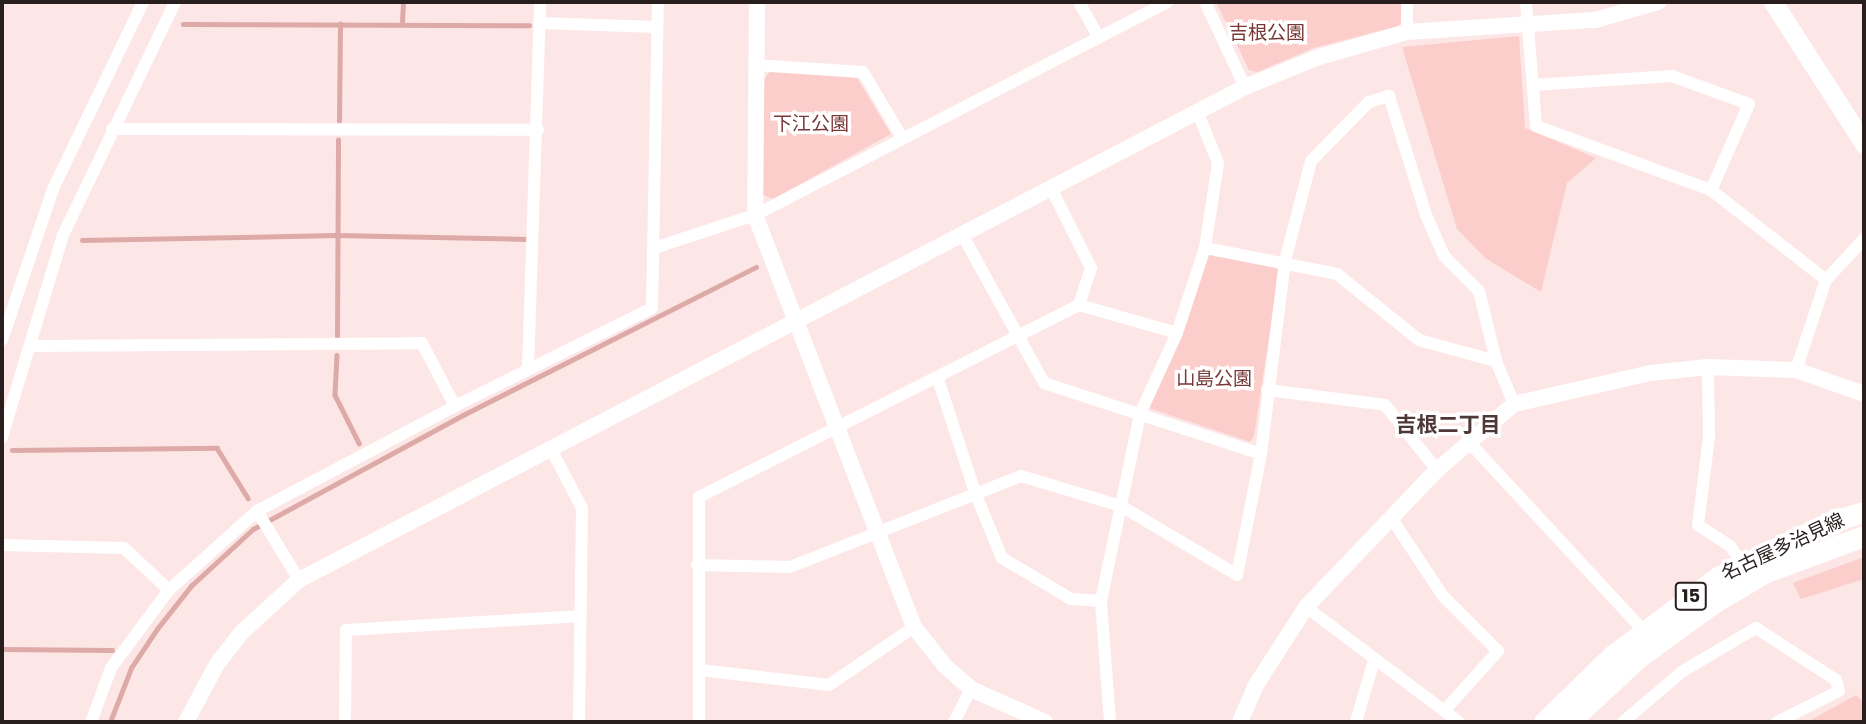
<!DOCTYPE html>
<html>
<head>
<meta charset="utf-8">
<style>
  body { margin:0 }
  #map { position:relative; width:1866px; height:724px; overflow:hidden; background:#fde7e6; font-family:Poppins,"Noto Sans JP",sans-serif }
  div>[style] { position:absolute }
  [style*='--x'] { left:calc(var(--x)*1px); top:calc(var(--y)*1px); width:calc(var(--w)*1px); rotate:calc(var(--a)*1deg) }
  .green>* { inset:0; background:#fbcecb }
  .stream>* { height:4.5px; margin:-2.25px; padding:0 2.25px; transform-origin:2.25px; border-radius:2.25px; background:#ddaaa7 }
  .minor>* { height:12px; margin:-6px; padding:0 6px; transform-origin:6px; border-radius:6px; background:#fff }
  .tertiary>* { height:16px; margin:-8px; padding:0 8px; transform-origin:8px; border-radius:8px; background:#fff }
  .secondary>* { height:19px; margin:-9.5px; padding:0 9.5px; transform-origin:9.5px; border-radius:9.5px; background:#fff }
  .primary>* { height:21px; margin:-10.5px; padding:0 10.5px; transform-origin:10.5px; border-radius:10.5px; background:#fff }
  span { translate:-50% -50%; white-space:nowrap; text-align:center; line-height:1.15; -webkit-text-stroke:7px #fff; paint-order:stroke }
  .shield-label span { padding:2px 5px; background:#fff; border:2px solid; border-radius:5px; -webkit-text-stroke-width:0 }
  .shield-label { font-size:18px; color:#281e1e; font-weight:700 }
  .park-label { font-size:19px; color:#783837 }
  .street-label { font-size:19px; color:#281e1e }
  .neighbourhood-label { font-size:21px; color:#4d3837; font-weight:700 }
  .frame { position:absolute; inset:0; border:4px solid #281e1e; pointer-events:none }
</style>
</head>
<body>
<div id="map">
  <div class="green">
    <div style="clip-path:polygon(1216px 2px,1404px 2px,1403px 21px,1398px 26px,1314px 48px,1257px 72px,1249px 70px)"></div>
    <div style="clip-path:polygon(1519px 36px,1525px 128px,1596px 158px,1567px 183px,1541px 292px,1485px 258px,1457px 229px,1402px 47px)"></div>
    <div style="clip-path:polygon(770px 71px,857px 78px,891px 134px,773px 199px,761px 194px,763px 81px)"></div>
    <div style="clip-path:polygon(1212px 252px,1274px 266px,1279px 271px,1254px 436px,1250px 442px,1149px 408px,1205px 256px)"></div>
    <div style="clip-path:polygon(1864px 557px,1864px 579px,1801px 599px,1793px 583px)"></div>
    <div style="clip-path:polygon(1856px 695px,1864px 703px,1864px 722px,1807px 722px)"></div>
  </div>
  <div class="stream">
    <div style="--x:402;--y:22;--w:20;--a:-87"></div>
    <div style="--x:183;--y:24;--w:346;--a:0.2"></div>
    <div style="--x:339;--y:121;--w:97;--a:-89.4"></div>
    <div style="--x:82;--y:240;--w:255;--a:-1.1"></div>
    <div style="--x:337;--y:235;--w:189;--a:1.2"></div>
    <div style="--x:337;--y:336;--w:196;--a:-89.7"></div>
    <div style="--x:337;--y:355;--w:40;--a:92.9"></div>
    <div style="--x:335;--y:395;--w:54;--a:63.4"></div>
    <div style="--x:12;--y:450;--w:205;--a:-0.6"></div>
    <div style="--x:217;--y:448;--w:59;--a:58.2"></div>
    <div style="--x:2;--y:649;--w:110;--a:0.5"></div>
    <div style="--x:110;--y:722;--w:58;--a:-68.7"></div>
    <div style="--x:131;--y:668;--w:47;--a:-56.3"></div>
    <div style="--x:157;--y:629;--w:55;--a:-51.7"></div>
    <div style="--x:191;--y:586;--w:84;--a:-42.6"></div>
    <div style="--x:253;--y:529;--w:239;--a:-28.5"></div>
    <div style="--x:463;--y:415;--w:328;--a:-26.8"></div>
  </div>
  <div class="minor">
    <div style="--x:1079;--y:2;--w:38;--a:61"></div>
    <div style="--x:1205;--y:2;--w:94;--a:64.8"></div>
    <div style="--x:1526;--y:2;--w:124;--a:85.4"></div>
    <div style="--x:1536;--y:126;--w:186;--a:20.1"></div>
    <div style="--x:1711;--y:190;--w:146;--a:38"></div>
    <div style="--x:540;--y:23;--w:117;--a:2"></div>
    <div style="--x:1407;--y:32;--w:30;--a:-90"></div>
    <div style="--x:756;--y:65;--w:107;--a:3.7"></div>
    <div style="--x:863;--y:72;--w:74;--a:59.3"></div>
    <div style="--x:1534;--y:85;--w:138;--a:-3.7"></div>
    <div style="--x:1672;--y:76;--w:82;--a:20"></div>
    <div style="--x:1749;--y:104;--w:94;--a:113.8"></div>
    <div style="--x:112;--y:129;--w:426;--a:0.1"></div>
    <div style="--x:1052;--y:190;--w:87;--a:63.4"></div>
    <div style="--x:1091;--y:268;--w:39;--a:108"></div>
    <div style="--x:963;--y:236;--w:168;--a:61.1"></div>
    <div style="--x:1044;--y:383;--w:228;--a:18.1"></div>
    <div style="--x:654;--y:248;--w:106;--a:-18.1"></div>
    <div style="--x:755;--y:215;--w:464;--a:-27.3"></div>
    <div style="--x:1205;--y:248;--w:135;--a:11.1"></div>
    <div style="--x:1337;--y:274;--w:105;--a:38.8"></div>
    <div style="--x:1419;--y:340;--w:80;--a:15.3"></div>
    <div style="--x:2;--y:340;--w:159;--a:-71.3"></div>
    <div style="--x:53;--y:189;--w:208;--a:-64.3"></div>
    <div style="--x:31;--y:346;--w:391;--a:-0.4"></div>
    <div style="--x:422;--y:343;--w:71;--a:62.4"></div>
    <div style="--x:1708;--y:367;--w:70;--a:89.2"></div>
    <div style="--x:1709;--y:437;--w:89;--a:97.1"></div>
    <div style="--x:1698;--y:525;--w:38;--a:33"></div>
    <div style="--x:1730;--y:546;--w:21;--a:53"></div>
    <div style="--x:528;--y:369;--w:367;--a:-88.1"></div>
    <div style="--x:1796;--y:370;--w:95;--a:-71.6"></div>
    <div style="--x:1826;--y:280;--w:56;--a:-47.2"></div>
    <div style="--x:938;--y:379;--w:122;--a:71.9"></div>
    <div style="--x:976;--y:495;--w:68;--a:67.6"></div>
    <div style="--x:1002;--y:558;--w:80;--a:30.7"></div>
    <div style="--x:1071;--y:599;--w:30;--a:4"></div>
    <div style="--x:1267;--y:390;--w:119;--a:7.2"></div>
    <div style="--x:1385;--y:405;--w:83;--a:51.3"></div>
    <div style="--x:2;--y:437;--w:211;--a:-73.2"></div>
    <div style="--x:63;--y:235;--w:259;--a:-64.3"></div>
    <div style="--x:1467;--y:440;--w:259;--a:47.2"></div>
    <div style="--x:551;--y:449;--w:67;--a:62.3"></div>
    <div style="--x:582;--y:508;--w:214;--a:90.8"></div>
    <div style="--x:257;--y:511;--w:81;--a:58.7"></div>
    <div style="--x:1392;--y:519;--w:92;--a:56.5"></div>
    <div style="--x:1443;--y:596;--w:78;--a:45"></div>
    <div style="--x:1498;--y:651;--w:79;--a:131.9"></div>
    <div style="--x:2;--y:545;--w:122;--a:1.4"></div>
    <div style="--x:124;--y:548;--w:62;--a:43"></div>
    <div style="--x:697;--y:565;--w:93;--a:1.2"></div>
    <div style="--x:790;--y:567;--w:248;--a:-21.5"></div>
    <div style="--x:1021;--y:476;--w:104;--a:16.7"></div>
    <div style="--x:1121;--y:506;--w:135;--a:30.7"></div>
    <div style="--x:1237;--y:575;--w:123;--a:-78.8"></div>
    <div style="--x:1261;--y:454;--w:194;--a:-82.9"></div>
    <div style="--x:1285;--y:261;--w:103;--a:-75.4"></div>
    <div style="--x:1311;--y:161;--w:83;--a:-45.5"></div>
    <div style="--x:1369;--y:102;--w:21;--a:-17"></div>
    <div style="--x:1389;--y:96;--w:125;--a:72.7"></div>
    <div style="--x:1426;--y:215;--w:45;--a:66.3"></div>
    <div style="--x:1444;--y:256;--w:49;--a:45"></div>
    <div style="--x:1479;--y:291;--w:72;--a:76.3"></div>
    <div style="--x:1496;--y:361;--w:47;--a:67.3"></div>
    <div style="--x:1306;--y:607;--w:191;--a:36.9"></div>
    <div style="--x:700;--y:670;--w:130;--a:6.6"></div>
    <div style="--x:829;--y:685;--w:103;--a:-34.3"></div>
    <div style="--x:91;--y:722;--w:58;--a:-69.7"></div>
    <div style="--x:111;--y:668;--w:97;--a:-53.4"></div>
    <div style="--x:169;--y:590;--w:118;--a:-41.9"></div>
    <div style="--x:257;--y:511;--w:224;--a:-27.9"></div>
    <div style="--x:455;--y:406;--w:220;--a:-26.4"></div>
    <div style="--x:652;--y:308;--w:306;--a:-88.9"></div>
    <div style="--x:345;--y:722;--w:92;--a:-89.4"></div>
    <div style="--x:346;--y:630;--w:233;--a:-3.4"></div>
    <div style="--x:699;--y:722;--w:225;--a:-90"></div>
    <div style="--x:699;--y:497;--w:426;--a:-26.8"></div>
    <div style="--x:1079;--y:305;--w:102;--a:15.9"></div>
    <div style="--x:954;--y:722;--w:37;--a:-63"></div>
    <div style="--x:1110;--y:722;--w:121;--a:-94.3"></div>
    <div style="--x:1101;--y:601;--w:191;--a:-78.2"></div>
    <div style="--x:1140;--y:414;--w:89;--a:-65.4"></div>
    <div style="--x:1177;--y:333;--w:89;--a:-71.8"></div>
    <div style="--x:1205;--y:248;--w:86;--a:-81.3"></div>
    <div style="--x:1218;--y:163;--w:54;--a:-111.8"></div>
    <div style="--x:1356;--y:722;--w:65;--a:-73.8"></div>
    <div style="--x:1623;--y:722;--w:79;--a:-40.4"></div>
    <div style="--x:1683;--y:671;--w:85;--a:-30.5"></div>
    <div style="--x:1756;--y:628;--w:95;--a:33"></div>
    <div style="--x:1836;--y:680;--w:11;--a:75"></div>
    <div style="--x:1839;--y:691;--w:69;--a:153.4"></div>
  </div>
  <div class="tertiary">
    <div style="--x:757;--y:2;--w:213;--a:90.5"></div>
    <div style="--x:755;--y:215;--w:442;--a:68.9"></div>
    <div style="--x:914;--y:627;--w:50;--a:51.5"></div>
    <div style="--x:945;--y:666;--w:35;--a:41"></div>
    <div style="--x:971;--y:689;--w:81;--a:24"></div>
    <div style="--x:186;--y:722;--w:66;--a:-61.9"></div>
    <div style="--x:217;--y:664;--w:41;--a:-52"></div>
    <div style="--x:242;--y:632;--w:77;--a:-42.4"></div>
    <div style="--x:299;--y:580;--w:1067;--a:-27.53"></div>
    <div style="--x:1245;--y:87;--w:80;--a:-22.1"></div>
    <div style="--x:1319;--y:57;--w:91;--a:-15.9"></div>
    <div style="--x:1407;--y:32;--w:188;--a:-3.7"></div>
    <div style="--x:1595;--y:20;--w:66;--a:-15.7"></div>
    <div style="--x:1240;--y:722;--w:40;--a:-66.6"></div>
    <div style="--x:1256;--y:685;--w:93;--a:-57.3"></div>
    <div style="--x:1306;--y:607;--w:190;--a:-46.3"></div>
    <div style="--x:1437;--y:470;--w:101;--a:-40.6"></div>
    <div style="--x:1514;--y:404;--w:140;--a:-12.8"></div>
    <div style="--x:1651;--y:373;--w:57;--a:-6"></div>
    <div style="--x:1708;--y:367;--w:88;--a:2"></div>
    <div style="--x:1796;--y:370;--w:72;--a:19.4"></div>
  </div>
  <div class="secondary">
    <div style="--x:1773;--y:2;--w:169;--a:57.3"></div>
  </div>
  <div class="primary">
    <div style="--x:1544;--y:722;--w:96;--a:-44.2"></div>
    <div style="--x:1613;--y:655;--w:131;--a:-36.6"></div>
    <div style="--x:1718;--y:577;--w:128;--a:-26"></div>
    <div style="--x:1833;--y:521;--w:32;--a:-16"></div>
    <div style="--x:1569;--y:722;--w:94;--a:-42.8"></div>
    <div style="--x:1638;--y:658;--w:92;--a:-36.1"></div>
    <div style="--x:1712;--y:604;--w:63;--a:-30.7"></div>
    <div style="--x:1766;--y:572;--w:104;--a:-20.2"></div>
  </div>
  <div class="shield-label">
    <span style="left:1691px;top:596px">15</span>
  </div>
  <div class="park-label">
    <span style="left:1267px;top:33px">吉根公園</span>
    <span style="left:811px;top:124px">下江公園</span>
    <span style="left:1214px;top:379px">山島公園</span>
  </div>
  <div class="street-label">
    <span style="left:1783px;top:547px;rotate:-25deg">名古屋多治見線</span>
  </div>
  <div class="neighbourhood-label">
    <span style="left:1448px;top:425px">吉根二丁目</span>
  </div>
  <div class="frame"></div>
</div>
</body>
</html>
